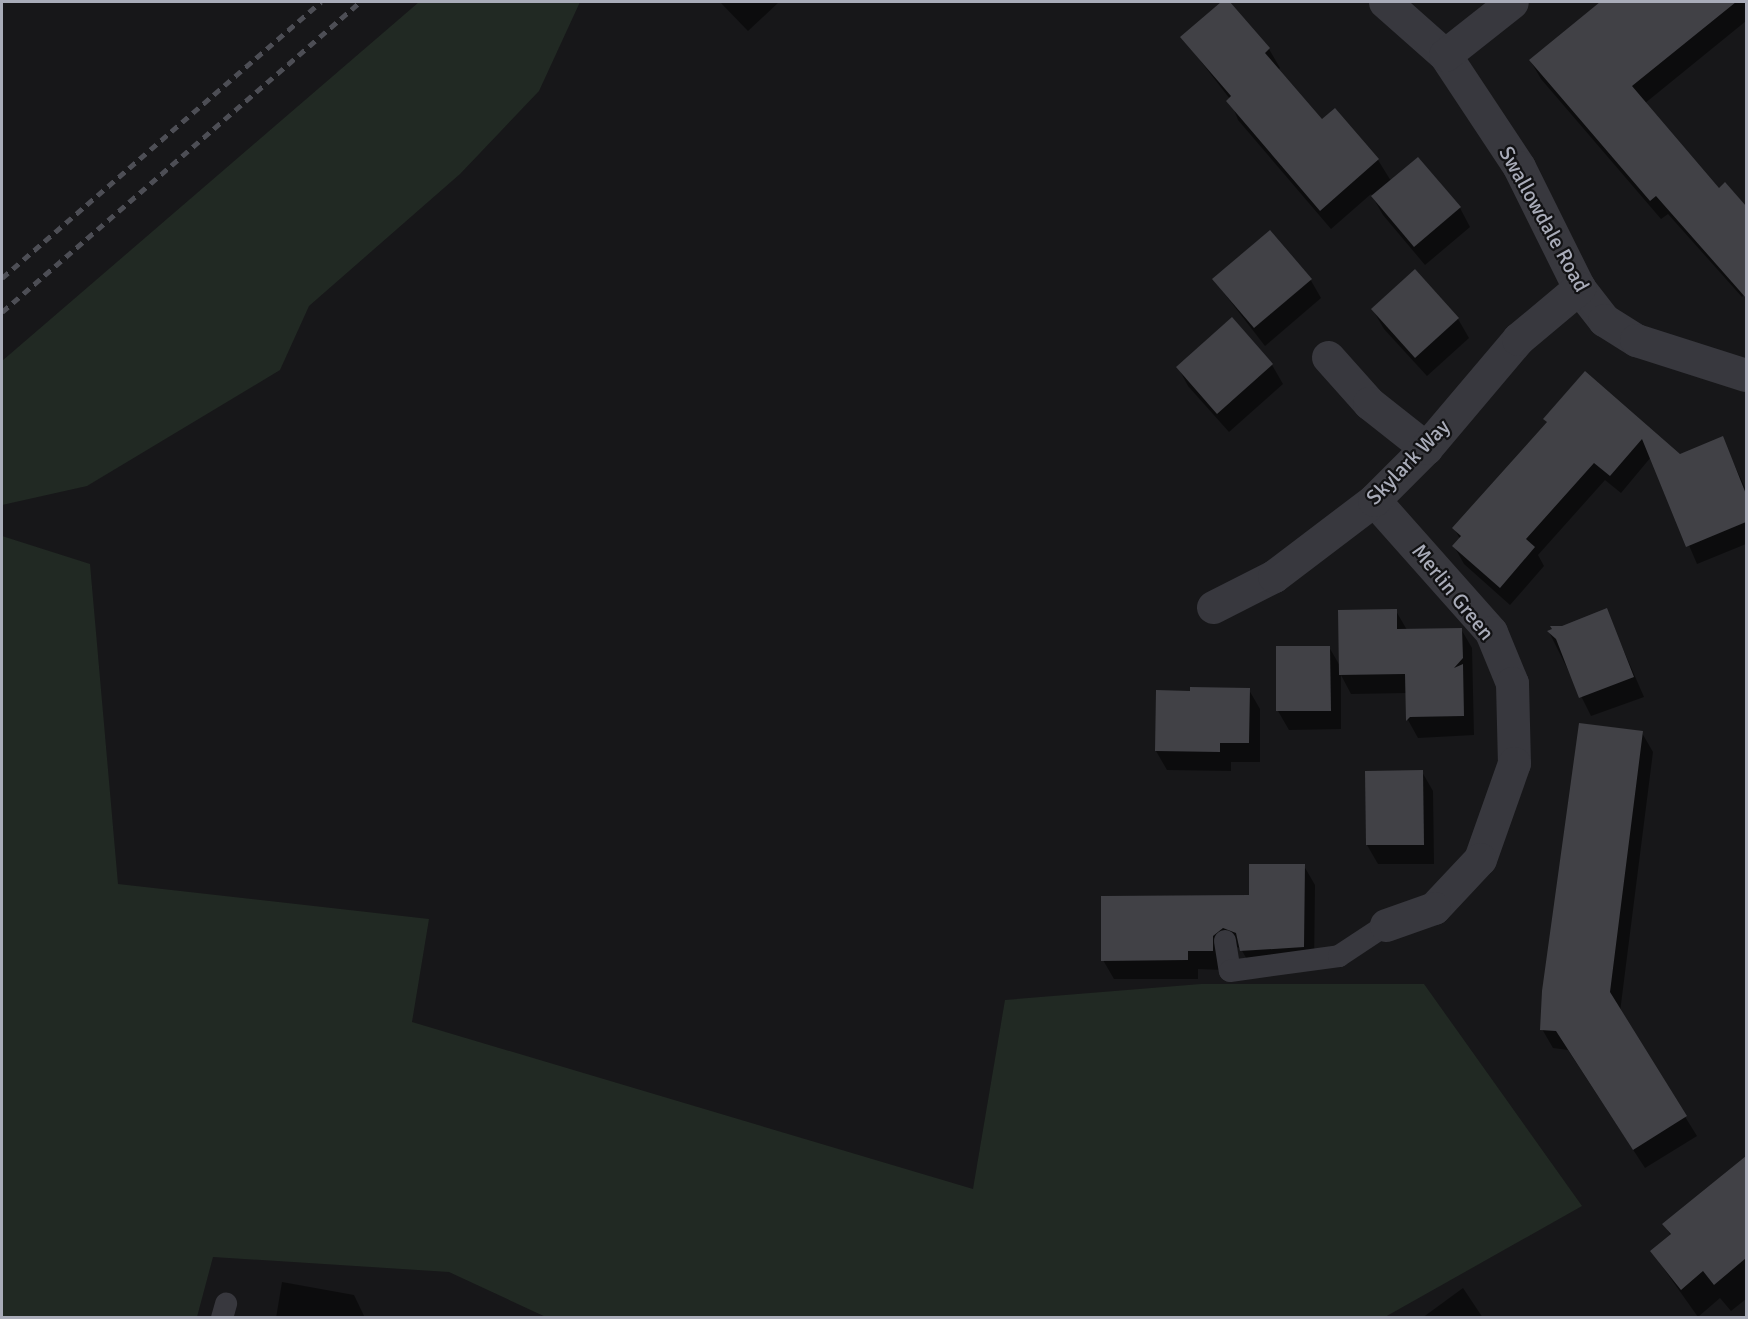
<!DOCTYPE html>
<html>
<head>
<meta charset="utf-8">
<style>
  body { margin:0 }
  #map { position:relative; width:1748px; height:1319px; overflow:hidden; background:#171719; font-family:Signika,sans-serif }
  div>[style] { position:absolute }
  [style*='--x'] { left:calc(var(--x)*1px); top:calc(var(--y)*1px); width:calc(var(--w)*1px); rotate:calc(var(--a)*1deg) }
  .green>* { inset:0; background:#212923 }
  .shadow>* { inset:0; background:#0007 }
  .building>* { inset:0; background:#414146 }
  .service>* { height:22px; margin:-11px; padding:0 11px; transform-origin:11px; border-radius:11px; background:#38383e }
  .minor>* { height:33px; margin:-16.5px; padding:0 16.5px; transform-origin:16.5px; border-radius:16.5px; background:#38383e }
  .rail>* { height:4.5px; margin-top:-2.25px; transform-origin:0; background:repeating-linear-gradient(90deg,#4d4e55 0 8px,transparent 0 14px) }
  span { translate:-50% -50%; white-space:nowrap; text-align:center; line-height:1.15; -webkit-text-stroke:4.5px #121214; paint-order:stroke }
  .street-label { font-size:21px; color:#a9acb9 }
  .frame { position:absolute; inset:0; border:3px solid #a9acb9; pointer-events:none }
</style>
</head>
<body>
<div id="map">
  <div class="green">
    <div style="clip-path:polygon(419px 2px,580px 2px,539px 91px,460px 174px,309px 306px,280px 370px,87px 486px,2px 505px,2px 361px)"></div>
    <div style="clip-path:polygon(2px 536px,90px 564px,118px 884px,429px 919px,412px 1022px,973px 1189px,1005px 1000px,1201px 984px,1424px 984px,1582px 1206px,1385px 1317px,548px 1318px,449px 1272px,213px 1257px,197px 1317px,2px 1317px)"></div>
  </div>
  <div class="shadow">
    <div style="clip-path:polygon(720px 2px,779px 2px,748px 31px)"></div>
    <div style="clip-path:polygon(1224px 2px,1228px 2px,1269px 49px,1280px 68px,1278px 70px,1322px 122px,1378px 160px,1391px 181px,1460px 208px,1470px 227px,1425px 265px,1383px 215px,1371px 194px,1331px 229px,1238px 120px,1230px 99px,1182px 37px)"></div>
    <div style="clip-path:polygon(1640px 2px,1746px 2px,1746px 21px,1644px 104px,1719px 190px,1725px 184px,1746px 208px,1746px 293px,1742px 297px,1668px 214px,1661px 219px,1541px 79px,1530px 60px,1591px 41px)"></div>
    <div style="clip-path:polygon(1415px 271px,1458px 319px,1469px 338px,1427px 376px,1384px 329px,1373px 310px)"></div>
    <div style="clip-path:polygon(1310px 279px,1321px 298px,1265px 346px,1214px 280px)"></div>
    <div style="clip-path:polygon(1232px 319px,1272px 365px,1283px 384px,1229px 432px,1188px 386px,1178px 367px)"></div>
    <div style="clip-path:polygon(1585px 373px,1680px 456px,1722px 438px,1746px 490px,1746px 544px,1697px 564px,1651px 457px,1621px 493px,1605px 480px,1538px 555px,1544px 566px,1510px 605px,1464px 564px,1454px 546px,1460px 539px,1454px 528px,1548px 423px,1545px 419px)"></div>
    <div style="clip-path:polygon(1606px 610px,1644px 697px,1591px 716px,1549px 632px)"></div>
    <div style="clip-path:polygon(1396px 611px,1407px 630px,1461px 629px,1472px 648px,1474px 735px,1418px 738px,1408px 720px,1407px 693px,1351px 694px,1341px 675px,1341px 729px,1289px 730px,1278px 711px,1329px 647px,1340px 666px)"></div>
    <div style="clip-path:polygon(1249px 690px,1260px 709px,1260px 762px,1231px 762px,1231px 771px,1167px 770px,1156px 751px,1157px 692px)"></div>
    <div style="clip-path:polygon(1642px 733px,1653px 752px,1620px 1012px,1697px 1136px,1645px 1168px,1568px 1050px,1553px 1048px,1542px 1029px)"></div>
    <div style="clip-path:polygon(1422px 772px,1433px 791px,1434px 864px,1378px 864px,1367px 845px)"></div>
    <div style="clip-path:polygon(1304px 866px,1315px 885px,1314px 966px,1253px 970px,1241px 949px,1235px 946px,1223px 970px,1198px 969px,1198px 979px,1114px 979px,1103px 960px,1250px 896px)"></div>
    <div style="clip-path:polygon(1746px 1158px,1746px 1299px,1731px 1311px,1720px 1298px,1698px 1317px,1652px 1252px,1671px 1236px,1664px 1224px)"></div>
    <div style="clip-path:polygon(282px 1282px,354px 1295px,365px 1318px,276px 1318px)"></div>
    <div style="clip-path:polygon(1463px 1288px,1483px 1318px,1422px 1318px)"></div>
  </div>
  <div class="building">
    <div style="clip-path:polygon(1221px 2px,1230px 2px,1270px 48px,1265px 53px,1322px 119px,1335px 108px,1379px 159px,1320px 211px,1226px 101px,1231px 96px,1180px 37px)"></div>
    <div style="clip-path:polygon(1600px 2px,1736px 2px,1632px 86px,1719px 188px,1725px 182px,1746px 206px,1746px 298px,1656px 196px,1650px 201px,1529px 60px)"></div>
    <div style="clip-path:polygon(1418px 157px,1461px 207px,1414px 247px,1371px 196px)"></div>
    <div style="clip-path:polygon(1270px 230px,1312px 279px,1254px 328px,1212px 279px)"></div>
    <div style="clip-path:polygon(1415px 269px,1459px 318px,1415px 358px,1371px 309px)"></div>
    <div style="clip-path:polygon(1232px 317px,1273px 364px,1217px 414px,1176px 367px)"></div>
    <div style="clip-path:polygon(1585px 371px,1680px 454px,1723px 436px,1746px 494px,1746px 522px,1686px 547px,1642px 439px,1610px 476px,1594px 463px,1526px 539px,1535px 547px,1500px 588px,1452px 546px,1461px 536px,1452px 528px,1547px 422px,1543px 419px)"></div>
    <div style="clip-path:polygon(1607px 608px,1634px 677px,1579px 698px,1556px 639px,1547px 631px,1552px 629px,1550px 626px,1562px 626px)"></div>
    <div style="clip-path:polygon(1397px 609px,1397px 629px,1462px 628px,1463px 658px,1454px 668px,1463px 664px,1464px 716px,1410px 717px,1406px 721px,1405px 674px,1339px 675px,1338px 610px)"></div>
    <div style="clip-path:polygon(1276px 646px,1330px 646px,1331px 711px,1276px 711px)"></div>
    <div style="clip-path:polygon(1190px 687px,1250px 688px,1249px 743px,1220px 743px,1220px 752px,1155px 751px,1156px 690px,1190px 691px)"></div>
    <div style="clip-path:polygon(1579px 723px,1643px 731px,1610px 992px,1687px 1116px,1633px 1150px,1556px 1031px,1540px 1030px,1542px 991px)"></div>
    <div style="clip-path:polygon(1423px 770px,1424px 845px,1366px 845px,1365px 771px)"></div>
    <div style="clip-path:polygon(1249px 864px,1305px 864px,1304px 947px,1240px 951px,1236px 933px,1223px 928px,1213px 936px,1213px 951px,1188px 951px,1188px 960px,1101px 961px,1101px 896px,1249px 895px)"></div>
    <div style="clip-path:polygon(1746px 1156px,1746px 1258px,1714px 1285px,1703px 1271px,1681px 1290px,1650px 1251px,1671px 1234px,1662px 1224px)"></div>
  </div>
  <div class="service">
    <div style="--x:1225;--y:941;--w:30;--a:81"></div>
    <div style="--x:1230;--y:971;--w:110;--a:-7.8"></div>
    <div style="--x:1339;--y:956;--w:56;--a:-33.4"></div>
    <div style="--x:222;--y:1318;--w:15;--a:-74"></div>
  </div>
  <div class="minor">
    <div style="--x:1385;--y:2;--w:80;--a:41.5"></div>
    <div style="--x:1445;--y:55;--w:134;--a:56.5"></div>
    <div style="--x:1519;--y:167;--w:135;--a:63.6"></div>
    <div style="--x:1579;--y:288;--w:41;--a:52"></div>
    <div style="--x:1604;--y:320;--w:38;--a:32"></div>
    <div style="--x:1636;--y:340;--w:115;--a:17.7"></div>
    <div style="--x:1445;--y:55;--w:85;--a:-38.3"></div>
    <div style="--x:1328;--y:357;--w:62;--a:48.3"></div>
    <div style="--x:1369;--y:403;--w:73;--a:38.3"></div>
    <div style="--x:1374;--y:500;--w:176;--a:48.4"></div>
    <div style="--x:1491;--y:632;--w:55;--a:67.6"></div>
    <div style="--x:1512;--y:683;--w:80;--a:88.6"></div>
    <div style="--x:1514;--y:763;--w:102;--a:109.5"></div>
    <div style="--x:1480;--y:859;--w:67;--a:133.2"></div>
    <div style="--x:1434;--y:908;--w:51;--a:160.5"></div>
    <div style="--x:1213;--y:607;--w:68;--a:-26.9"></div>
    <div style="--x:1274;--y:576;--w:126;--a:-37.2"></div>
    <div style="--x:1374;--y:500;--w:74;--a:-45"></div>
    <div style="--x:1426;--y:448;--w:143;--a:-49.8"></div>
    <div style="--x:1518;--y:339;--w:80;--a:-39.9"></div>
  </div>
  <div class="rail">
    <div style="--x:2;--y:278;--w:422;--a:-40.9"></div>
    <div style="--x:2;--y:312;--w:474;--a:-40.9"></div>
  </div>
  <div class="street-label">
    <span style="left:1544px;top:219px;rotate:61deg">Swallowdale Road</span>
    <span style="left:1408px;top:462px;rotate:-46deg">Skylark Way</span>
    <span style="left:1453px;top:592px;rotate:51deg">Merlin Green</span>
  </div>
  <div class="frame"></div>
</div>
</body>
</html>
